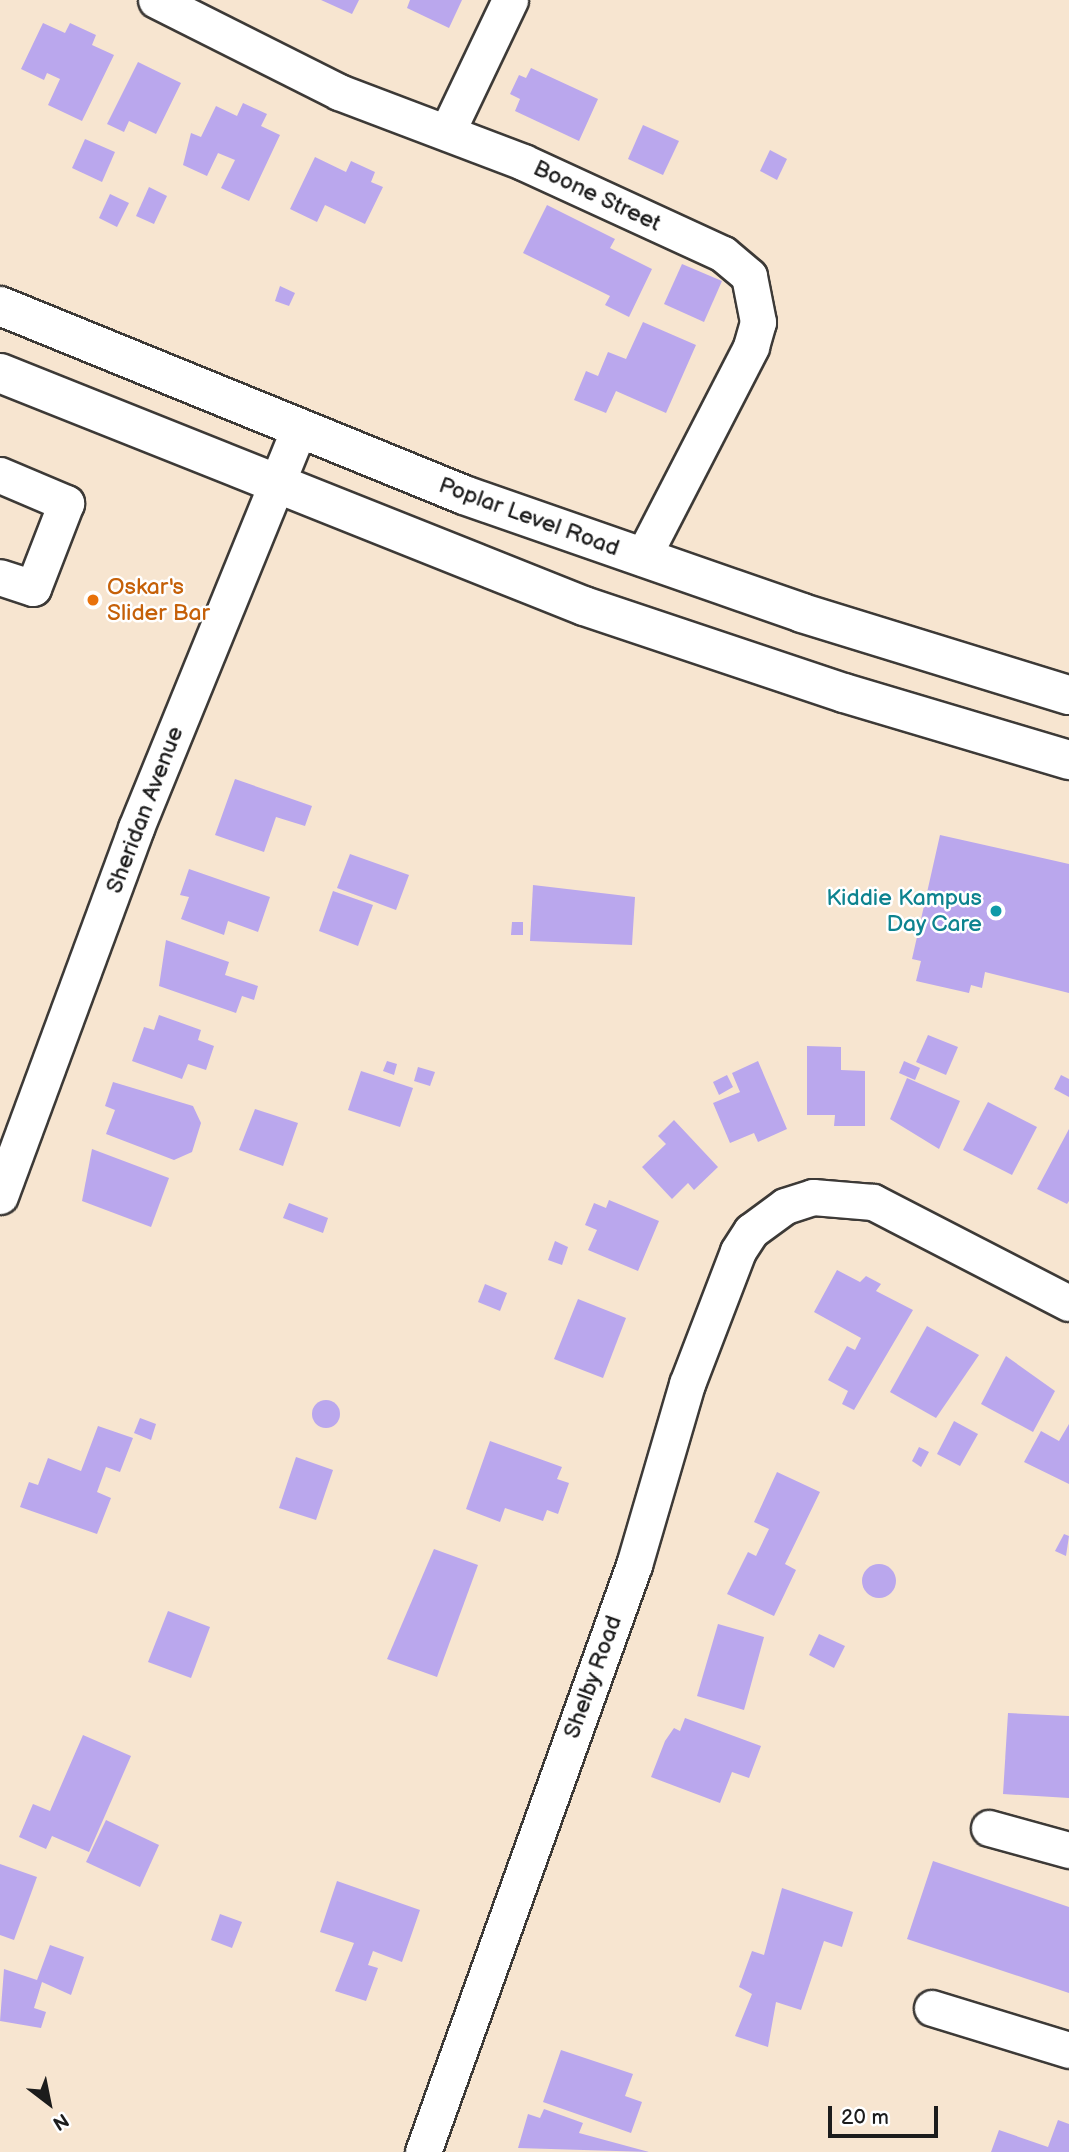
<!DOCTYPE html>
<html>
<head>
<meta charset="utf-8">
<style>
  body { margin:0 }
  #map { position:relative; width:1069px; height:2152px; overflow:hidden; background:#f7e5d0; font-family:"Balsamiq Sans",sans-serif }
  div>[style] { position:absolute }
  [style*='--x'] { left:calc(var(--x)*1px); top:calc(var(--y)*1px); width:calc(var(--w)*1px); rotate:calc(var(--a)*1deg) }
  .building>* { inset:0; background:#baa7ed }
  .round { border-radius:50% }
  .roads { filter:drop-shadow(2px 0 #3d3a37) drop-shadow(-2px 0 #3d3a37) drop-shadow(0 2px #3d3a37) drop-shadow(0 -2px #3d3a37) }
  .minor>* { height:35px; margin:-17.5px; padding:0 17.5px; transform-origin:17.5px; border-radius:17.5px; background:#fff }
  .major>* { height:38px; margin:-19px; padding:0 19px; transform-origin:19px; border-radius:19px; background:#fff }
  .dots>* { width:19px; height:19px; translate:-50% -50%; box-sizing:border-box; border:4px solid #fff; border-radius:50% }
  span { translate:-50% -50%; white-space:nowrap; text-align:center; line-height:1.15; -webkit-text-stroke:5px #fff; paint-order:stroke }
  .street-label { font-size:23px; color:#1c1c1c }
  .food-label { font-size:23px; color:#c56008 }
  .left { translate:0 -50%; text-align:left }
  .culture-label { font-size:23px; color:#0d838f }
  .right { translate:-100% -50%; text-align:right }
  .north { position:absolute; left:14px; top:2068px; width:70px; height:70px; -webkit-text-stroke:5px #fff; paint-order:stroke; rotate:148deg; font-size:19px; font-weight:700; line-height:28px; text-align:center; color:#1c1c1c }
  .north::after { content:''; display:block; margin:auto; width:24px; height:32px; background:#1c1c1c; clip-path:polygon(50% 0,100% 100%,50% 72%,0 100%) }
  .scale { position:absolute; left:828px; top:2106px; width:110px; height:32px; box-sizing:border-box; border:4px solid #1c1c1c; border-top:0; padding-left:9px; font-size:21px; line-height:24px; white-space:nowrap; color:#1c1c1c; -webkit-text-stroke:5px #fff; paint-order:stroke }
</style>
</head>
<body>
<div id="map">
  <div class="building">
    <div style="clip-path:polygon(321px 0,359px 0,352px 14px)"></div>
    <div style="clip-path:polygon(410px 0,462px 0,449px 28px,407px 8px)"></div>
    <div style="clip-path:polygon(43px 23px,65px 33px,70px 23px,96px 35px,92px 45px,114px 55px,82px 121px,48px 105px,60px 79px,47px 73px,44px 80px,21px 69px)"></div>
    <div style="clip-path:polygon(138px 62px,181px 83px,156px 134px,129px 121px,124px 132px,107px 124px)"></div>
    <div style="clip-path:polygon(531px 68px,598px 99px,579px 141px,515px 111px,520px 99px,510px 94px,519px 75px,526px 78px)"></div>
    <div style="clip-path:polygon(243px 103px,267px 114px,261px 126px,280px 135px,249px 201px,221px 188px,235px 160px,218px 153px,207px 176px,183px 165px,191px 133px,201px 137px,216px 106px,237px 116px)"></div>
    <div style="clip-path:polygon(643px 125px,679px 141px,663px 175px,628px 159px)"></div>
    <div style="clip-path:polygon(85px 139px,115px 152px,102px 182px,72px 168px)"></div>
    <div style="clip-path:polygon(770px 150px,787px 159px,777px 180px,760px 171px)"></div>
    <div style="clip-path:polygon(315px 157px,346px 172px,351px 161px,375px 172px,371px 182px,383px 187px,365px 224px,325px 205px,317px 222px,290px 209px)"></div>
    <div style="clip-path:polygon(149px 187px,167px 196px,154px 224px,136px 216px)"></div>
    <div style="clip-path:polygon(110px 194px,129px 203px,117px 227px,99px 218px)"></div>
    <div style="clip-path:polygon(547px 205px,615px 239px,610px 248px,652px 269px,629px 317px,605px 305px,610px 296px,523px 253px)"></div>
    <div style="clip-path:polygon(682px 264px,722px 281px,704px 322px,664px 304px)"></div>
    <div style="clip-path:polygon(280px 286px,295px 293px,289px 306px,275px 301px)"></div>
    <div style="clip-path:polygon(643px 322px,696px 345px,666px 413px,616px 391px,606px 413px,574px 400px,586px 371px,598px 376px,608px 352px,626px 359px)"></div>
    <div style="clip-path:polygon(235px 779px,312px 806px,305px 826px,276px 817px,264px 852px,215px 835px)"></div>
    <div style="clip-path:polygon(940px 835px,1069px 864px,1069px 993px,985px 972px,982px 988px,971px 985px,969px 993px,916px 981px,921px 961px,912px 959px)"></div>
    <div style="clip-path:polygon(350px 854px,409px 875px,396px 910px,337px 888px)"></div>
    <div style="clip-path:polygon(189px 869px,270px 897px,258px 932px,228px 921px,224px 935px,181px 919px,189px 897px,180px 895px)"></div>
    <div style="clip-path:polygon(533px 885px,635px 897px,632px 945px,530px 941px)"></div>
    <div style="clip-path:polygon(333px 891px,373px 905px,358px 946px,319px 931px)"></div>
    <div style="clip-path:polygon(512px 922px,523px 922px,523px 935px,511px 935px)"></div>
    <div style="clip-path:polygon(166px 940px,229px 962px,225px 975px,258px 986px,254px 1000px,242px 996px,236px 1013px,159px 986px)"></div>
    <div style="clip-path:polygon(159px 1015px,201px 1030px,198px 1040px,214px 1046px,206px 1070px,188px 1064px,182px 1079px,132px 1061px,144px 1027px,154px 1030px)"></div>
    <div style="clip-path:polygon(928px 1035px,958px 1047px,946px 1075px,916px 1062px)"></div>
    <div style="clip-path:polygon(807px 1046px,841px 1047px,841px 1070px,865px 1071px,865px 1126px,834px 1126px,835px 1115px,807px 1115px)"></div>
    <div style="clip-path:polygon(387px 1061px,397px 1064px,394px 1075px,383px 1071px)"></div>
    <div style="clip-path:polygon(758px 1061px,787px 1129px,758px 1142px,754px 1133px,730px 1143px,713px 1103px,740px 1092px,732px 1073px)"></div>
    <div style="clip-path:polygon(904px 1061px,920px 1068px,915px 1080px,899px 1073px)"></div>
    <div style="clip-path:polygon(418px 1067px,435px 1072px,430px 1086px,414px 1081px)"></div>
    <div style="clip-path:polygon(361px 1071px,413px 1088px,400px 1127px,348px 1110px)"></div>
    <div style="clip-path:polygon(727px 1075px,733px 1087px,719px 1095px,713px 1082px)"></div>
    <div style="clip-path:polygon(1061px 1075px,1069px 1079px,1069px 1097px,1054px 1089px)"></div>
    <div style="clip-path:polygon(907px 1078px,960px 1101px,939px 1149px,890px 1119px)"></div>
    <div style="clip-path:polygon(113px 1082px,193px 1106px,201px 1123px,192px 1152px,174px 1160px,106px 1134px,115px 1110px,105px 1106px)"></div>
    <div style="clip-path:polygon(988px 1102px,1037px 1127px,1012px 1175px,963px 1150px)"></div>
    <div style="clip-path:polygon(255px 1109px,298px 1123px,283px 1166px,239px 1150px)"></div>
    <div style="clip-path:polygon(674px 1120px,718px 1167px,694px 1190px,688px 1183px,672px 1199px,642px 1167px,666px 1144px,658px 1136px)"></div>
    <div style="clip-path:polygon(1069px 1129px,1069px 1201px,1067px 1204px,1037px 1189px)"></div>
    <div style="clip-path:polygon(92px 1149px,169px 1178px,151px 1227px,82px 1201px)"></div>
    <div style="clip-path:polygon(609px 1200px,659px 1221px,638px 1271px,588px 1250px,597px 1230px,585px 1225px,594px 1203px,606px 1208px)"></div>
    <div style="clip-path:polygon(289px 1203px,328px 1218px,323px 1233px,283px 1218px)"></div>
    <div style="clip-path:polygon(555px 1241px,568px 1247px,562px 1265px,548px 1260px)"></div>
    <div style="clip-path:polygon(837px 1270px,860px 1282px,866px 1276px,881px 1284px,876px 1291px,913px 1310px,854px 1410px,842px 1404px,848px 1391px,828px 1380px,847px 1346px,855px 1350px,861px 1338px,814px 1312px)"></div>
    <div style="clip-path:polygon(485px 1284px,507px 1293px,500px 1311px,478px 1302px)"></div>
    <div style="clip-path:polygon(578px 1299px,626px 1318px,603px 1378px,554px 1359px)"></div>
    <div style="clip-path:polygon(927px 1326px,979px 1355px,936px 1418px,890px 1392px)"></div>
    <div style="clip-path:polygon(1006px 1356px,1055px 1391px,1033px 1432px,981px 1404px)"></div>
    <div class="round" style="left:312px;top:1400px;width:28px;height:28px"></div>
    <div style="clip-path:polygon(140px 1418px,156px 1424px,151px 1440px,134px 1433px)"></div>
    <div style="clip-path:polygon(954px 1421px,978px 1434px,960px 1466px,937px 1454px)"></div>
    <div style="clip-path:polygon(1069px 1424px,1069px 1484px,1024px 1462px,1041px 1431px,1059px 1441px)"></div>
    <div style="clip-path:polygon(98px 1426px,133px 1438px,120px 1472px,106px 1467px,97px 1492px,111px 1498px,97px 1534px,20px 1507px,29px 1482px,38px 1485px,48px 1458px,81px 1471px)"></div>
    <div style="clip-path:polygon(490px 1441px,562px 1467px,557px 1479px,569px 1483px,558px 1514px,547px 1510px,543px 1521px,505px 1508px,500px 1522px,466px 1509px)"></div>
    <div style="clip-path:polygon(919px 1447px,929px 1452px,921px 1467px,912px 1461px)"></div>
    <div style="clip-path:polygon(296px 1457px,333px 1470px,316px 1520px,279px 1508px)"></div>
    <div style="clip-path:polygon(777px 1472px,820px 1492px,785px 1564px,796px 1570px,774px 1616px,727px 1594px,748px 1552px,756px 1556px,769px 1529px,754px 1522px)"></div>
    <div style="clip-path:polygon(1064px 1534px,1069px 1536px,1066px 1556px,1055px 1551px)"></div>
    <div style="clip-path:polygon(434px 1549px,478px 1565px,437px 1677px,387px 1659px)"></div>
    <div class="round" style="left:862px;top:1564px;width:34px;height:34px"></div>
    <div style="clip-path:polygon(168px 1611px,210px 1627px,191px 1678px,148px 1662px)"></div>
    <div style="clip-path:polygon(718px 1624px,764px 1637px,744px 1710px,697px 1696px)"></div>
    <div style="clip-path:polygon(819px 1634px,845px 1646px,834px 1668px,809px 1655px)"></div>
    <div style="clip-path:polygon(1008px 1713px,1069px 1716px,1069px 1798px,1003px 1794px)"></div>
    <div style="clip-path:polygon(685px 1718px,761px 1746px,749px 1778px,732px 1772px,720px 1803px,651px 1777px,665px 1741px,674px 1728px,680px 1731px)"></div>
    <div style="clip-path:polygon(83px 1735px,131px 1756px,89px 1852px,52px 1836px,46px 1849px,19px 1837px,33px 1804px,50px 1811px)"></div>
    <div style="clip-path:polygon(106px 1820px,159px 1845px,140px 1887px,86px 1862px)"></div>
    <div style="clip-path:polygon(933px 1861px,1069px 1907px,1069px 1993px,907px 1939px)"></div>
    <div style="clip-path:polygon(0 1864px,37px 1877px,14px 1940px,0 1935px)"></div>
    <div style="clip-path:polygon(337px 1881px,420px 1910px,402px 1962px,373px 1951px,368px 1965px,378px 1968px,366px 2001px,335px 1991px,354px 1943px,320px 1932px)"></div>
    <div style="clip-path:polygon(782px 1888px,853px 1912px,842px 1947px,824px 1941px,801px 2010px,776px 2002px,768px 2047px,735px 2036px,752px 1994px,739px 1987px,752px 1951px,764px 1955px)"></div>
    <div style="clip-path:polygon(220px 1914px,242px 1922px,232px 1948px,211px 1940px)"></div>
    <div style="clip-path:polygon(50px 1945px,84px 1957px,71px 1995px,42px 1982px,34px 2008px,46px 2012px,41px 2028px,0 2021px,4px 1969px,37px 1980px)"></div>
    <div style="clip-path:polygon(561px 2050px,633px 2074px,625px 2096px,642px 2102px,631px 2133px,543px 2102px)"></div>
    <div style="clip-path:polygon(544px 2109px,583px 2123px,579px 2133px,649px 2152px,518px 2148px,528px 2114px,540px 2118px)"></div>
    <div style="clip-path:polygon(1058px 2120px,1069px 2124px,1069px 2152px,991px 2152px,999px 2130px,1048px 2147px)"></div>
  </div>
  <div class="roads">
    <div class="minor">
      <div style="--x:156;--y:0;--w:205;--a:26.7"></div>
      <div style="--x:339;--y:92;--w:197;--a:20.8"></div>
      <div style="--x:523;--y:162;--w:220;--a:24.7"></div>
      <div style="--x:723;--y:254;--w:34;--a:40"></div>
      <div style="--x:749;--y:276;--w:47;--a:78.9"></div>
      <div style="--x:758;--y:322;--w:26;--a:106"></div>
      <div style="--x:751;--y:347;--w:237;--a:117.3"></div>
      <div style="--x:448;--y:130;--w:144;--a:-64.5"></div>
      <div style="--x:0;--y:475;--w:72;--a:23"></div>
      <div style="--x:66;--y:503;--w:91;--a:111.2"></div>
      <div style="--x:33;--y:588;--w:35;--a:-162"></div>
      <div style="--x:0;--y:1196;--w:392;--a:-69.7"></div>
      <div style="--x:136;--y:828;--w:432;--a:-67.8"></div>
      <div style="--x:989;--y:1828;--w:83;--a:15.4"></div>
      <div style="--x:932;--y:2008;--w:143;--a:17"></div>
      <div style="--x:423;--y:2152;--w:624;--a:-70.23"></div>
      <div style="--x:634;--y:1565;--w:189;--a:-73.7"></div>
      <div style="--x:687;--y:1384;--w:142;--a:-69"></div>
      <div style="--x:738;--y:1251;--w:24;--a:-57"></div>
      <div style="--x:751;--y:1231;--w:42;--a:-36.3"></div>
      <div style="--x:785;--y:1206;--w:29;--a:-18"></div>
      <div style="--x:813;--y:1197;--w:60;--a:4.8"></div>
      <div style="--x:873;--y:1202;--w:220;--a:27.3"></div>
    </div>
    <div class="major">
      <div style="--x:0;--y:306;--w:501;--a:22.16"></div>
      <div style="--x:464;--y:495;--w:358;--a:19.2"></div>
      <div style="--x:802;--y:613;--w:279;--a:17.1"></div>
      <div style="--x:0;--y:373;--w:629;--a:21.75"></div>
      <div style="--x:584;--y:606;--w:274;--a:18.5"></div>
      <div style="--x:844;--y:693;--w:235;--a:16.6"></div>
    </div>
  </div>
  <div class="dots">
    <div style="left:93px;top:600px;background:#e8710a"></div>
    <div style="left:996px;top:911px;background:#0f9aa8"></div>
  </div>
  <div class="street-label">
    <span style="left:597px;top:196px;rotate:25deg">Boone Street</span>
    <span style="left:529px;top:517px;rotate:20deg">Poplar Level Road</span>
    <span style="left:145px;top:810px;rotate:-69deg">Sheridan Avenue</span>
    <span style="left:593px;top:1677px;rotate:-70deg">Shelby Road</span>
  </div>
  <div class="food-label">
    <span class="left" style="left:107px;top:600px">Oskar's<br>Slider Bar</span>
  </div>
  <div class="culture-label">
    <span class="right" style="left:982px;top:911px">Kiddie Kampus<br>Day Care</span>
  </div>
  <div class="north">N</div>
  <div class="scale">20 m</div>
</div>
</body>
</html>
